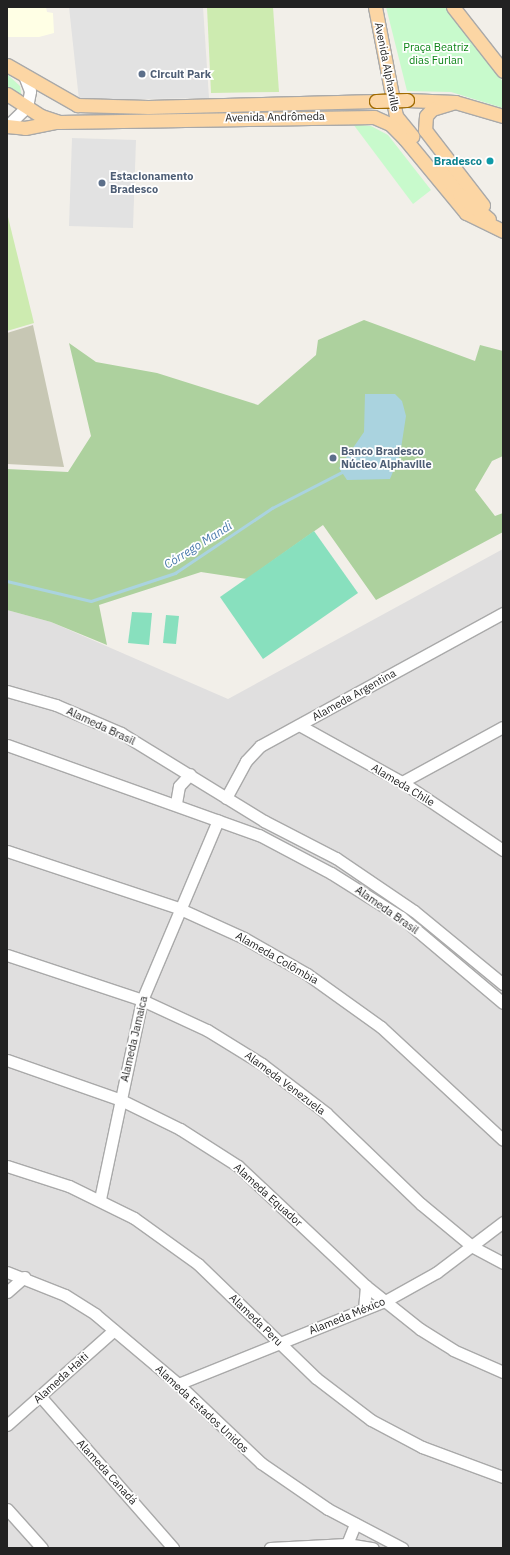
<!DOCTYPE html>
<html>
<head>
<meta charset="utf-8">
<style>
  body { margin:0 }
  #map { position:relative; width:510px; height:1555px; overflow:hidden; background:#f2efe9; font-family:"IBM Plex Sans",sans-serif }
  div>[style] { position:absolute }
  [style*='--x'] { left:calc(var(--x)*1px); top:calc(var(--y)*1px); width:calc(var(--w)*1px); rotate:calc(var(--a)*1deg) }
  .residential>* { inset:0; background:#e0dfdf }
  .education>* { inset:0; background:#ffffe5 }
  .construction>* { inset:0; background:#c7c7b4 }
  .grass>* { inset:0; background:#cdebb0 }
  .forest>* { inset:0; background:#add19e }
  .park>* { inset:0; background:#c8facc }
  .pitch>* { inset:0; background:#88e0be }
  .parking>* { inset:0; background:#e2e2e2 }
  .water>* { inset:0; background:#aad3df }
  .stream>* { height:2.5px; margin:-1.25px; padding:0 1.25px; transform-origin:1.25px; border-radius:1.25px; background:#aad3df }
  .roads { filter:drop-shadow(1px 0 #a9a9a9) drop-shadow(-1px 0 #a9a9a9) drop-shadow(0 1px #a9a9a9) drop-shadow(0 -1px #a9a9a9) }
  .minor>* { height:11px; margin:-5.5px; padding:0 5.5px; transform-origin:5.5px; border-radius:5.5px; background:#fff }
  .major>* { height:13px; margin:-6.5px; padding:0 6.5px; transform-origin:6.5px; border-radius:6.5px; background:#fcd6a4 }
  .bridges { filter:drop-shadow(1px 0 #a06b00) drop-shadow(-1px 0 #a06b00) drop-shadow(0 1px #a06b00) drop-shadow(0 -1px #a06b00) }
  .major-bridge>* { height:13px; margin:-6.5px; padding:0 6.5px; transform-origin:6.5px; border-radius:6.5px; background:#fcd6a4 }
  .dots>* { width:11px; height:11px; translate:-50% -50%; box-sizing:border-box; border:2px solid #fff; border-radius:50% }
  span { translate:-50% -50%; white-space:nowrap; text-align:center; line-height:1.15; -webkit-text-stroke:3.5px #fff; paint-order:stroke }
  .park-label { font-size:11px; color:#0c8416 }
  .street-label { font-size:11px; color:#222 }
  .service-label { font-size:11px; color:#4e5e75; font-weight:700 }
  .left { translate:0 -50%; text-align:left }
  .culture-label { font-size:11px; color:#0d838f; font-weight:700 }
  .right { translate:-100% -50%; text-align:right }
  .water-label { font-size:12px; color:#4a7aab; font-style:italic }
  .frame { position:absolute; inset:0; border:8px solid #222; pointer-events:none }
</style>
</head>
<body>
<div id="map">
  <div class="residential">
    <div style="clip-path:polygon(503px 549px,503px 1548px,7px 1548px,7px 610px,51px 622px,228px 699px)"></div>
  </div>
  <div class="education">
    <div style="clip-path:polygon(7px 7px,46px 7px,47px 12px,53px 13px,54px 33px,39px 37px,7px 37px)"></div>
  </div>
  <div class="construction">
    <div style="clip-path:polygon(33px 325px,64px 467px,7px 464px,7px 333px)"></div>
  </div>
  <div class="grass">
    <div style="clip-path:polygon(207px 7px,273px 7px,279px 92px,211px 93px)"></div>
    <div style="clip-path:polygon(7px 213px,34px 323px,7px 331px)"></div>
  </div>
  <div class="forest">
    <div style="clip-path:polygon(364px 320px,475px 361px,480px 345px,503px 351px,503px 456px,492px 461px,475px 490px,495px 516px,503px 513px,503px 532px,376px 600px,323px 525px,247px 579px,201px 572px,99px 605px,107px 645px,51px 622px,7px 610px,7px 469px,68px 472px,91px 436px,69px 343px,96px 362px,157px 373px,258px 405px,316px 355px,318px 340px)"></div>
  </div>
  <div class="park">
    <div style="clip-path:polygon(386px 7px,445px 7px,503px 82px,503px 108px,451px 92px,407px 91px)"></div>
    <div style="clip-path:polygon(7px 74px,20px 86px,22px 99px,7px 89px)"></div>
    <div style="clip-path:polygon(353px 124px,371px 126px,388px 135px,431px 190px,413px 204px)"></div>
  </div>
  <div class="pitch">
    <div style="clip-path:polygon(314px 531px,358px 593px,263px 659px,220px 597px)"></div>
    <div style="clip-path:polygon(132px 612px,152px 613px,149px 645px,128px 643px)"></div>
    <div style="clip-path:polygon(166px 615px,179px 616px,176px 644px,163px 643px)"></div>
  </div>
  <div class="parking">
    <div style="clip-path:polygon(69px 7px,203px 7px,209px 98px,79px 100px)"></div>
    <div style="clip-path:polygon(72px 138px,136px 140px,133px 228px,69px 226px)"></div>
  </div>
  <div class="water">
    <div style="clip-path:polygon(365px 394px,395px 394px,402px 401px,406px 416px,400px 455px,390px 479px,347px 480px,339px 468px,364px 432px)"></div>
  </div>
  <div class="stream">
    <div style="--x:7;--y:581;--w:86;--a:13.4"></div>
    <div style="--x:91;--y:601;--w:89;--a:-18.4"></div>
    <div style="--x:175;--y:573;--w:117;--a:-33.8"></div>
    <div style="--x:272;--y:508;--w:79;--a:-27.2"></div>
  </div>
  <div class="roads">
    <div class="minor">
      <div style="--x:7;--y:126;--w:28;--a:-44"></div>
      <div style="--x:27;--y:107;--w:16;--a:-79"></div>
      <div style="--x:30;--y:91;--w:14;--a:-111"></div>
      <div style="--x:7;--y:691;--w:51;--a:15.9"></div>
      <div style="--x:56;--y:705;--w:71;--a:23.3"></div>
      <div style="--x:121;--y:733;--w:168;--a:31.6"></div>
      <div style="--x:264;--y:821;--w:81;--a:27.2"></div>
      <div style="--x:336;--y:858;--w:94;--a:34.2"></div>
      <div style="--x:414;--y:911;--w:115;--a:39.4"></div>
      <div style="--x:299;--y:725;--w:118;--a:29"></div>
      <div style="--x:402;--y:782;--w:122;--a:34"></div>
      <div style="--x:7;--y:745;--w:268;--a:19.7"></div>
      <div style="--x:259;--y:835;--w:81;--a:27.8"></div>
      <div style="--x:331;--y:873;--w:83;--a:32.2"></div>
      <div style="--x:401;--y:917;--w:133;--a:40.1"></div>
      <div style="--x:402;--y:782;--w:115;--a:-28.6"></div>
      <div style="--x:226;--y:798;--w:42;--a:-61.6"></div>
      <div style="--x:246;--y:761;--w:21;--a:-47"></div>
      <div style="--x:260;--y:746;--w:277;--a:-28.7"></div>
      <div style="--x:176;--y:803;--w:17;--a:-80"></div>
      <div style="--x:179;--y:786;--w:16;--a:-47"></div>
      <div style="--x:7;--y:851;--w:180;--a:18.4"></div>
      <div style="--x:178;--y:908;--w:72;--a:24.4"></div>
      <div style="--x:244;--y:938;--w:73;--a:29.7"></div>
      <div style="--x:307;--y:974;--w:91;--a:35.6"></div>
      <div style="--x:381;--y:1027;--w:166;--a:42.8"></div>
      <div style="--x:7;--y:955;--w:142;--a:18.4"></div>
      <div style="--x:142;--y:1000;--w:72;--a:24.8"></div>
      <div style="--x:207;--y:1030;--w:65;--a:31.7"></div>
      <div style="--x:262;--y:1064;--w:81;--a:37.4"></div>
      <div style="--x:326;--y:1113;--w:132;--a:43.8"></div>
      <div style="--x:421;--y:1204;--w:67;--a:39.6"></div>
      <div style="--x:473;--y:1247;--w:34;--a:28"></div>
      <div style="--x:7;--y:1060;--w:121;--a:19.3"></div>
      <div style="--x:121;--y:1100;--w:66;--a:26.2"></div>
      <div style="--x:180;--y:1129;--w:69;--a:32.5"></div>
      <div style="--x:238;--y:1166;--w:175;--a:43.2"></div>
      <div style="--x:366;--y:1286;--w:69;--a:38.5"></div>
      <div style="--x:420;--y:1329;--w:39;--a:32"></div>
      <div style="--x:453;--y:1350;--w:55;--a:23.7"></div>
      <div style="--x:7;--y:1166;--w:65;--a:17.9"></div>
      <div style="--x:69;--y:1186;--w:72;--a:26.2"></div>
      <div style="--x:134;--y:1218;--w:79;--a:35.7"></div>
      <div style="--x:198;--y:1264;--w:164;--a:44"></div>
      <div style="--x:316;--y:1378;--w:69;--a:37.4"></div>
      <div style="--x:371;--y:1420;--w:58;--a:27.9"></div>
      <div style="--x:422;--y:1447;--w:86;--a:20.3"></div>
      <div style="--x:100;--y:1199;--w:203;--a:-78.1"></div>
      <div style="--x:142;--y:1000;--w:195;--a:-67.1"></div>
      <div style="--x:7;--y:1272;--w:62;--a:21.6"></div>
      <div style="--x:65;--y:1295;--w:36;--a:32"></div>
      <div style="--x:95;--y:1314;--w:109;--a:40.1"></div>
      <div style="--x:178;--y:1384;--w:115;--a:43.6"></div>
      <div style="--x:261;--y:1463;--w:81;--a:34.5"></div>
      <div style="--x:328;--y:1509;--w:84;--a:27.8"></div>
      <div style="--x:7;--y:1292;--w:23;--a:-41"></div>
      <div style="--x:364;--y:1309;--w:23;--a:-85"></div>
      <div style="--x:178;--y:1384;--w:225;--a:-21.9"></div>
      <div style="--x:387;--y:1300;--w:57;--a:-29.2"></div>
      <div style="--x:437;--y:1272;--w:83;--a:-37.1"></div>
      <div style="--x:40;--y:1396;--w:202;--a:48.8"></div>
      <div style="--x:7;--y:1425;--w:143;--a:-41.6"></div>
      <div style="--x:7;--y:1509;--w:52;--a:48.1"></div>
      <div style="--x:347;--y:1544;--w:22;--a:-68"></div>
      <div style="--x:270;--y:1548;--w:77;--a:-3"></div>
      <div style="--x:347;--y:1544;--w:26;--a:9"></div>
    </div>
    <div class="major">
      <div style="--x:375;--y:7;--w:111;--a:79.1"></div>
      <div style="--x:396;--y:116;--w:26;--a:51"></div>
      <div style="--x:453;--y:7;--w:81;--a:52"></div>
      <div style="--x:7;--y:65;--w:81;--a:29.7"></div>
      <div style="--x:77;--y:105;--w:71;--a:1.6"></div>
      <div style="--x:148;--y:107;--w:228;--a:-1.5"></div>
      <div style="--x:7;--y:94;--w:40;--a:32.9"></div>
      <div style="--x:41;--y:116;--w:19;--a:18"></div>
      <div style="--x:59;--y:122;--w:315;--a:-0.9"></div>
      <div style="--x:374;--y:117;--w:17;--a:24"></div>
      <div style="--x:390;--y:124;--w:21;--a:45"></div>
      <div style="--x:405;--y:139;--w:96;--a:50.5"></div>
      <div style="--x:466;--y:213;--w:41;--a:25.9"></div>
      <div style="--x:407;--y:100;--w:48;--a:2.4"></div>
      <div style="--x:455;--y:102;--w:50;--a:16.3"></div>
      <div style="--x:455;--y:102;--w:24;--a:163"></div>
      <div style="--x:432;--y:109;--w:9;--a:131"></div>
      <div style="--x:426;--y:116;--w:14;--a:94"></div>
      <div style="--x:425;--y:130;--w:95;--a:52.3"></div>
      <div style="--x:7;--y:126;--w:18;--a:6"></div>
      <div style="--x:25;--y:128;--w:33;--a:-11"></div>
      <div style="--x:441;--y:171;--w:29;--a:52"></div>
      <div style="--x:459;--y:194;--w:39;--a:40"></div>
    </div>
  </div>
  <div class="bridges">
    <div class="major-bridge">
      <div style="--x:376;--y:101;--w:31;--a:-2"></div>
    </div>
  </div>
  <div class="dots">
    <div style="left:142px;top:74px;background:#5c6f8a"></div>
    <div style="left:490px;top:161px;background:#0f9aa8"></div>
    <div style="left:102px;top:183px;background:#5c6f8a"></div>
    <div style="left:333px;top:458px;background:#5c6f8a"></div>
  </div>
  <div class="park-label">
    <span style="left:436px;top:54px">Praça Beatriz<br>dias Furlan</span>
  </div>
  <div class="street-label">
    <span style="left:387px;top:67px;rotate:79deg">Avenida Alphaville</span>
    <span style="left:275px;top:117px;rotate:-1deg">Avenida Andrômeda</span>
    <span style="left:354px;top:695px;rotate:-29deg">Alameda Argentina</span>
    <span style="left:101px;top:726px;rotate:25deg">Alameda Brasil</span>
    <span style="left:403px;top:785px;rotate:31deg">Alameda Chile</span>
    <span style="left:387px;top:910px;rotate:35deg">Alameda Brasil</span>
    <span style="left:277px;top:958px;rotate:30deg">Alameda Colômbia</span>
    <span style="left:134px;top:1039px;rotate:-77deg">Alameda Jamaica</span>
    <span style="left:285px;top:1083px;rotate:37deg">Alameda Venezuela</span>
    <span style="left:268px;top:1195px;rotate:42deg">Alameda Equador</span>
    <span style="left:347px;top:1316px;rotate:-22deg">Alameda México</span>
    <span style="left:256px;top:1320px;rotate:44deg">Alameda Peru</span>
    <span style="left:61px;top:1378px;rotate:-42deg">Alameda Haiti</span>
    <span style="left:202px;top:1409px;rotate:43deg">Alameda Estados Unidos</span>
    <span style="left:107px;top:1472px;rotate:48deg">Alameda Canadá</span>
  </div>
  <div class="service-label">
    <span class="left" style="left:150px;top:74px">Circuit Park</span>
    <span class="left" style="left:110px;top:183px">Estacionamento<br>Bradesco</span>
    <span class="left" style="left:341px;top:458px">Banco Bradesco<br>Núcleo Alphaville</span>
  </div>
  <div class="culture-label">
    <span class="right" style="left:482px;top:161px">Bradesco</span>
  </div>
  <div class="water-label">
    <span style="left:198px;top:545px;rotate:-32deg">Córrego Mandi</span>
  </div>
  <div class="frame"></div>
</div>
</body>
</html>
